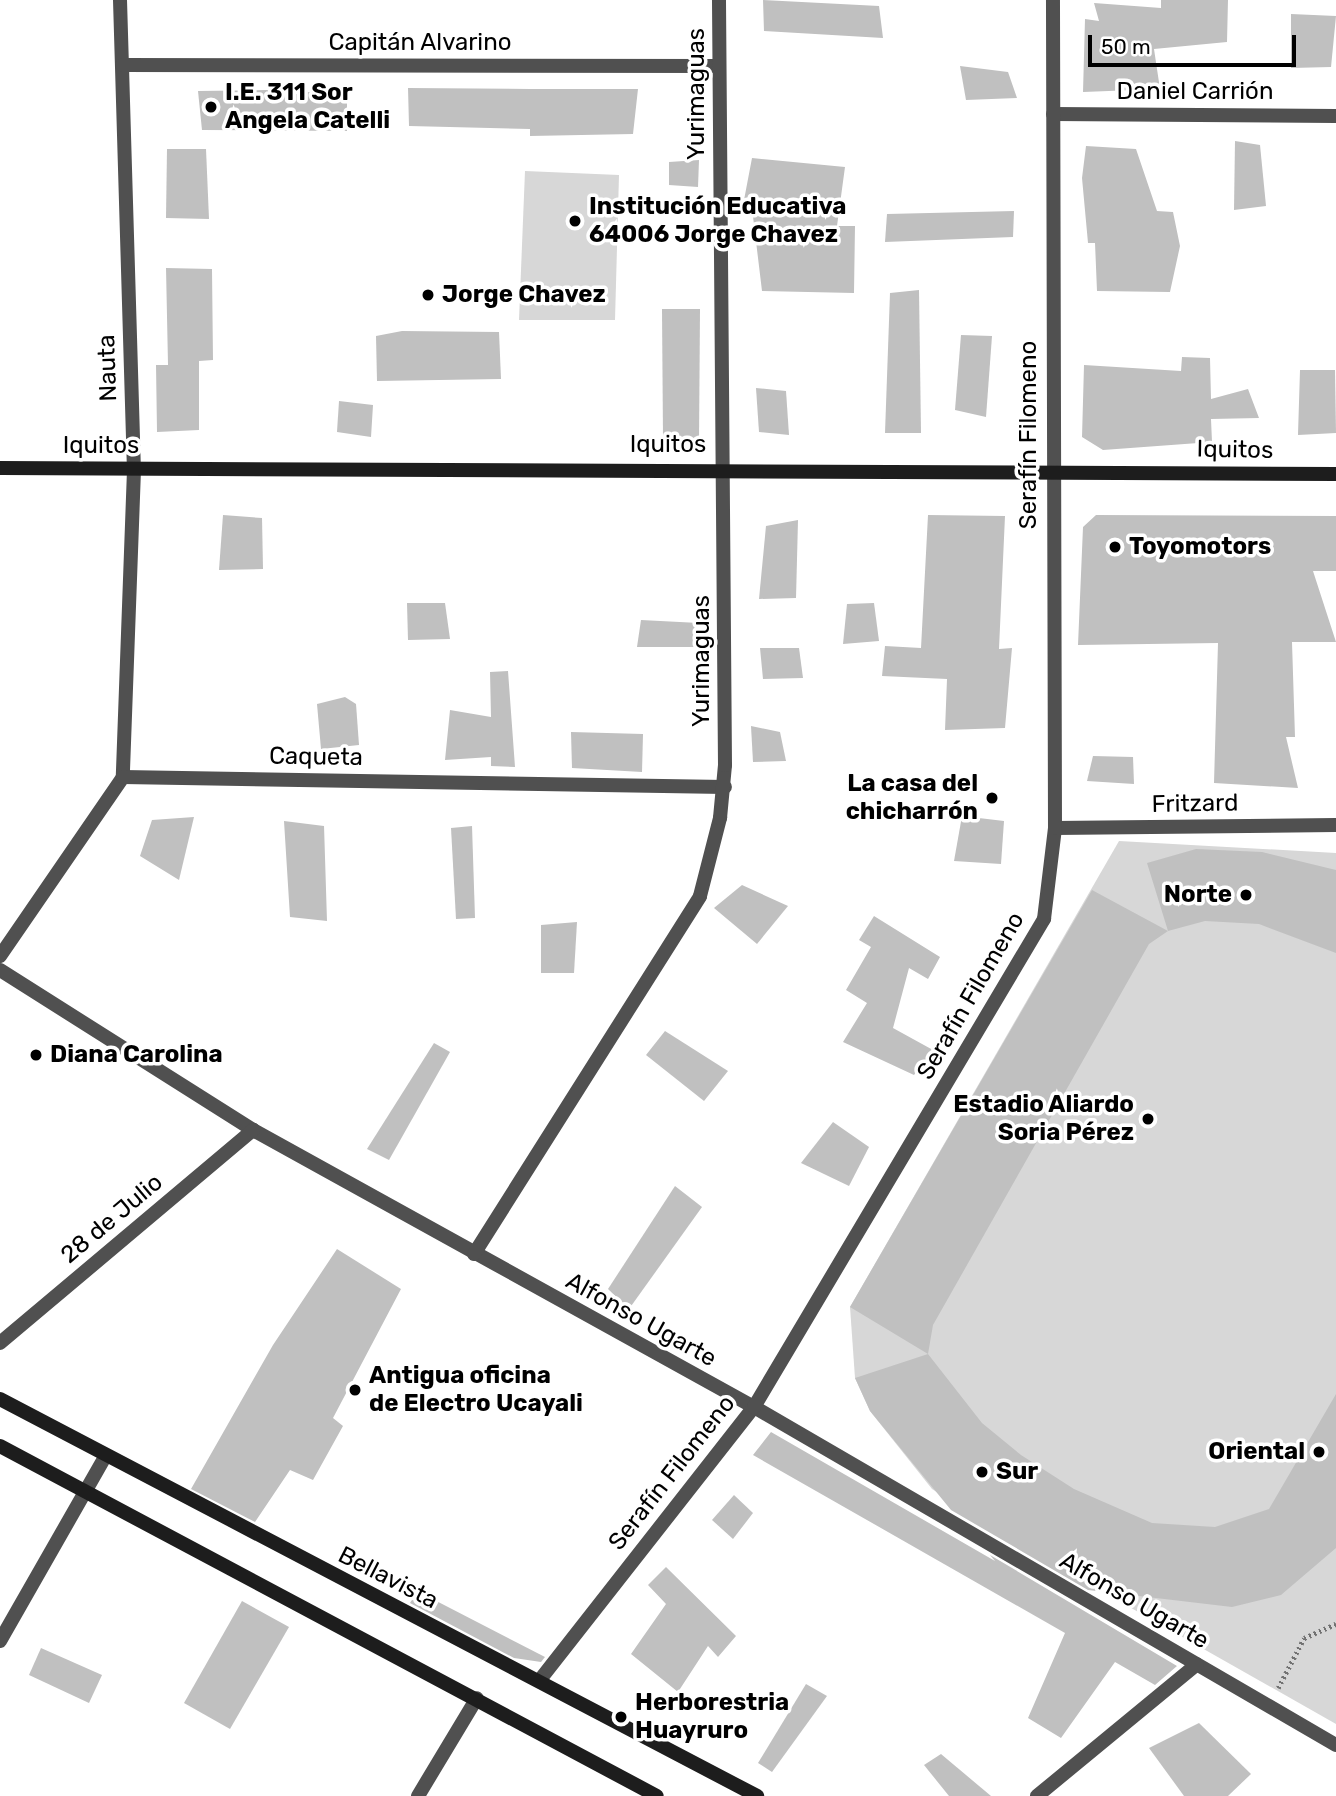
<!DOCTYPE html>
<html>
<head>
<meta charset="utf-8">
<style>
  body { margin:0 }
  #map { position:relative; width:1336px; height:1796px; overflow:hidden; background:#fff; font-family:Rubik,sans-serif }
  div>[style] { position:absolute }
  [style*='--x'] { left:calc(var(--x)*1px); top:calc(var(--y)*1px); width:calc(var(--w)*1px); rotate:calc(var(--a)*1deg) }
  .green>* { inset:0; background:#d7d7d7 }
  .building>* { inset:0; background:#c0c0c0 }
  .path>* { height:4.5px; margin-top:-2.25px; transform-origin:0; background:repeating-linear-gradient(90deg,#727272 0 2px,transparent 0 5.5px) }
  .street>* { height:14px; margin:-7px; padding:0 7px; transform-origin:7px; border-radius:7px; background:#505050 }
  .secondary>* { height:14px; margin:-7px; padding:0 7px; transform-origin:7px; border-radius:7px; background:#1d1d1d }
  .dots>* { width:19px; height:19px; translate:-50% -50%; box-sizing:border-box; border:4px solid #fff; border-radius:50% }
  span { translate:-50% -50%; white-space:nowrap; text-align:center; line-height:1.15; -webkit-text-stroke:7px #fff; paint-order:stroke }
  .street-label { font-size:24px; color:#000 }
  .poi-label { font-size:24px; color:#000; font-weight:700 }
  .left { translate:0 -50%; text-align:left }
  .right { translate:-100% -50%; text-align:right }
  .scale { position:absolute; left:1088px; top:35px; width:208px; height:32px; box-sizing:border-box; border:4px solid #000; border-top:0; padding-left:9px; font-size:21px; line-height:24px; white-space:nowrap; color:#000; -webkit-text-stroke:5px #fff; paint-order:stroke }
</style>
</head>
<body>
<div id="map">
  <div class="green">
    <div style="clip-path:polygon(525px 171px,619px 175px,615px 320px,519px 320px)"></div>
    <div style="clip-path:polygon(1119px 841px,1336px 853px,1336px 1724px,1013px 1541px,932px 1489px,870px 1411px,855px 1378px,850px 1307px)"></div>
  </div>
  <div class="building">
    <div style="clip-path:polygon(763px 0,879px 6px,883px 38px,764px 31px)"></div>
    <div style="clip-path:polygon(1161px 0,1228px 0,1227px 42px,1154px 49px,1160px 89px,1083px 92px,1085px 19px,1099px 21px,1094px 3px,1161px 8px)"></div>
    <div style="clip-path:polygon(1291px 14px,1336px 16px,1331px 67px,1291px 68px)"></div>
    <div style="clip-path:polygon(960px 66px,1008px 72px,1017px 98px,966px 100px)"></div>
    <div style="clip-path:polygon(408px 88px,530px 89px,638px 89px,633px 134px,530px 136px,530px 129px,409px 126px)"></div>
    <div style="clip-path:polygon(266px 90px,347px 94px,347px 131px,202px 130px,198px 91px)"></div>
    <div style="clip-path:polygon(1235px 141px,1260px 145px,1266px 206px,1234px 210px)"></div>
    <div style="clip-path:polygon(1086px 146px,1136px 149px,1157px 211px,1173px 212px,1180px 246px,1170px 292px,1097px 291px,1095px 243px,1088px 243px,1082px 178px)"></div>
    <div style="clip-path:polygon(167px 149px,206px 149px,209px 219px,166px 218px)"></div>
    <div style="clip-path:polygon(752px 158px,845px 167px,837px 226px,855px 226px,854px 293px,762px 291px,751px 200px,744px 200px)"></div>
    <div style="clip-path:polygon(699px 160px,698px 187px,669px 185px,669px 162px)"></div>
    <div style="clip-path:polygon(1014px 211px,1013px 237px,885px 242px,887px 214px)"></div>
    <div style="clip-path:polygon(166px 268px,212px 269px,213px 360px,199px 361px,199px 430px,157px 432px,156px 365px,168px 365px)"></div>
    <div style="clip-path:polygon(919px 290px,921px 433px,885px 433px,890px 293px)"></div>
    <div style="clip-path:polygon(662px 309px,700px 309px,699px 440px,663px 438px)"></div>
    <div style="clip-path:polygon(402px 331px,499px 332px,501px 379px,377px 381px,376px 336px)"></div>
    <div style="clip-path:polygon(961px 335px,992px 336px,986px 417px,955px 410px)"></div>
    <div style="clip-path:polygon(1182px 357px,1210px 358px,1211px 399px,1248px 389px,1259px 418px,1211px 419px,1212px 442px,1103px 450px,1082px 437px,1084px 365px,1181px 371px)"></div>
    <div style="clip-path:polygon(1300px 370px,1335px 370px,1336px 433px,1298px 435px)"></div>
    <div style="clip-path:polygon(756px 388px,786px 391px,789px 435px,759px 432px)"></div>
    <div style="clip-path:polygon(339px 401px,373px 405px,371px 437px,337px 432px)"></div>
    <div style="clip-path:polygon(223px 515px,262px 518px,263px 569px,219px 570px)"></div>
    <div style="clip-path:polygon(928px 515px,1005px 516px,999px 649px,1012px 648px,1005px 728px,945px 730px,947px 679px,882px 676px,885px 646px,921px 648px)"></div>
    <div style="clip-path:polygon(1096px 515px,1336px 516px,1336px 571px,1313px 571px,1336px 642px,1292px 642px,1295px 737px,1286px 737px,1298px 788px,1214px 783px,1218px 643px,1078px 645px,1083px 527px)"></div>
    <div style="clip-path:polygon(798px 520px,796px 598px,759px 599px,766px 526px)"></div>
    <div style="clip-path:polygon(407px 603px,445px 603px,450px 639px,408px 640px)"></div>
    <div style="clip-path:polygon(874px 603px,879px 641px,843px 644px,847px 604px)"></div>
    <div style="clip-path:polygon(641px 620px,699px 623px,697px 647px,637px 647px)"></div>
    <div style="clip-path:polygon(760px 648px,799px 648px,803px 678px,763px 679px)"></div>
    <div style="clip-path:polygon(508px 671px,515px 767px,491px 766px,491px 757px,445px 760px,450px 710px,491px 717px,490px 672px)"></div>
    <div style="clip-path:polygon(345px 697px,356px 704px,359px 745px,321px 749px,317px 704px)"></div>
    <div style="clip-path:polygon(751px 726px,780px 732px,786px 761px,753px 762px)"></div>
    <div style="clip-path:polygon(571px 732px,643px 734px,642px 772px,572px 768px)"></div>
    <div style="clip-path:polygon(1093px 756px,1133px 757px,1134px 784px,1087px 781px)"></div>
    <div style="clip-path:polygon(962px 816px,1004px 821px,1001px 864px,954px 861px)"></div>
    <div style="clip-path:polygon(194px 817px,179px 880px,140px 856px,152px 820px)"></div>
    <div style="clip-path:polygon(284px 821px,324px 826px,327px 921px,290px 917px)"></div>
    <div style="clip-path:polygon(472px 826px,475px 918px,456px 919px,451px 828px)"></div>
    <div style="clip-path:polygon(1196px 849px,1262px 852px,1336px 870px,1336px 953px,1259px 924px,1205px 921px,1168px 931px,1147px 863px)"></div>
    <div style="clip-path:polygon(742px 885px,788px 906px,757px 944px,714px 908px)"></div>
    <div style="clip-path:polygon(1092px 890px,1168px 931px,1149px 944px,933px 1325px,928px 1354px,850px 1307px)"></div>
    <div style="clip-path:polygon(874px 916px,940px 957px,928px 979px,909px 968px,893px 1028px,933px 1050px,914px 1075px,843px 1042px,867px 1003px,846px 990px,871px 947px,859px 940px)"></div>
    <div style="clip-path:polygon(577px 922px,574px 973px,541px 973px,541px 925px)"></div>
    <div style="clip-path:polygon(665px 1031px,728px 1071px,704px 1101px,646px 1055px)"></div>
    <div style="clip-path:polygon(434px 1043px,450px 1052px,389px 1160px,367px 1149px)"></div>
    <div style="clip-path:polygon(833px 1122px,869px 1147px,849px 1186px,801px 1163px)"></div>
    <div style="clip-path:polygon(675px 1186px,702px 1207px,629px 1309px,608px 1289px)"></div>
    <div style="clip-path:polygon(337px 1249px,401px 1289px,333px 1418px,343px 1426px,313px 1480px,290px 1470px,255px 1522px,191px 1489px,273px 1345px)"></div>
    <div style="clip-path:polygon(928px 1354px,982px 1423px,1021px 1455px,1074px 1489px,1152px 1523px,1215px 1527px,1269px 1509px,1336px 1394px,1336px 1548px,1281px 1595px,1232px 1607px,1088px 1590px,951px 1510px,870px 1411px,855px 1378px)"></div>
    <div style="clip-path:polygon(771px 1432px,995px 1561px,990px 1555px,1177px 1666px,1155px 1685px,1115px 1662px,1061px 1738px,1028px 1718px,1065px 1633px,753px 1455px)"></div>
    <div style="clip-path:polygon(734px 1495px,753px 1513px,733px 1539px,712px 1520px)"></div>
    <div style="clip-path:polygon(666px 1567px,736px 1636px,718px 1657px,708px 1646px,678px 1692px,631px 1654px,666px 1604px,648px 1585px)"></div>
    <div style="clip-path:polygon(417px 1591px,545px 1657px,541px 1662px,514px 1658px,410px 1603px)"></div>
    <div style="clip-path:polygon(242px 1601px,289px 1627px,230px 1729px,184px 1703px)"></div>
    <div style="clip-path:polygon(41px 1648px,102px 1675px,89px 1703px,29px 1675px)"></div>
    <div style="clip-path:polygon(806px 1684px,827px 1696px,772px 1772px,758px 1763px)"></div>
    <div style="clip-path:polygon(1199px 1723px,1251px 1774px,1228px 1796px,1184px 1796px,1149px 1748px)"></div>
    <div style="clip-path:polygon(941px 1754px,991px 1796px,949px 1796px,924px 1765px)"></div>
  </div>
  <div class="path">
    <div style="--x:1278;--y:1688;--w:56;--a:-62.5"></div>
    <div style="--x:1304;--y:1638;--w:35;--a:-24"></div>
  </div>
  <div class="street">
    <div style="--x:120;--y:0;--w:470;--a:88.3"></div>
    <div style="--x:134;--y:470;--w:307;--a:92.1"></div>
    <div style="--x:122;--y:65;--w:596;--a:0.1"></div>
    <div style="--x:1053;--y:114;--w:283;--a:0.4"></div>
    <div style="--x:1055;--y:828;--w:281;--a:-0.6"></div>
    <div style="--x:0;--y:956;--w:217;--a:-55.5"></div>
    <div style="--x:123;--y:777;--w:602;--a:0.95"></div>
    <div style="--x:0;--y:970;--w:299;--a:32.3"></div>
    <div style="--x:253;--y:1130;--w:572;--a:28.94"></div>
    <div style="--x:754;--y:1407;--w:673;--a:30.15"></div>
    <div style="--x:474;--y:1254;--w:423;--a:-57.7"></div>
    <div style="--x:700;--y:896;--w:81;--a:-75.6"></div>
    <div style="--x:720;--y:818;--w:53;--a:-84.6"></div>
    <div style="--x:725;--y:765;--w:765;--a:-90.45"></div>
    <div style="--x:0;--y:1343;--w:331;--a:-40.1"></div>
    <div style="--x:0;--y:1641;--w:212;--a:-60.3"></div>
    <div style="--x:539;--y:1681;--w:348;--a:-51.9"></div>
    <div style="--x:754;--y:1407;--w:568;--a:-59.28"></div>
    <div style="--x:1044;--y:919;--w:92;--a:-83.1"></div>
    <div style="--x:1055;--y:828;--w:828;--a:-90.14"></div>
    <div style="--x:418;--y:1796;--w:114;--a:-59"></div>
    <div style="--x:1037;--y:1796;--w:207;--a:-39.5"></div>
  </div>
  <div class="secondary">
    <div style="--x:0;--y:468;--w:1336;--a:0.26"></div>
    <div style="--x:0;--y:1399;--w:855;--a:27.67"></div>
    <div style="--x:0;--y:1446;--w:744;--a:28.05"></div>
  </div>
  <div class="dots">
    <div style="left:211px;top:107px;background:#000"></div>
    <div style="left:575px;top:221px;background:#000"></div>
    <div style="left:428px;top:295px;background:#000"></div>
    <div style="left:1115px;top:547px;background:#000"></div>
    <div style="left:992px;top:798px;background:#000"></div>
    <div style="left:1246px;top:895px;background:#000"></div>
    <div style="left:36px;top:1055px;background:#000"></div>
    <div style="left:1148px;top:1119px;background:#000"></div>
    <div style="left:355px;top:1390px;background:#000"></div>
    <div style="left:1319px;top:1452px;background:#000"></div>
    <div style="left:982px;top:1472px;background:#000"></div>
    <div style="left:621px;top:1717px;background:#000"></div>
  </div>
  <div class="street-label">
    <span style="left:420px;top:43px">Capitán Alvarino</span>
    <span style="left:1195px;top:92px">Daniel Carrión</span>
    <span style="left:697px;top:94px;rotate:-90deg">Yurimaguas</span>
    <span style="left:108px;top:368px;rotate:-92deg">Nauta</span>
    <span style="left:1029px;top:435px;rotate:-90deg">Serafín Filomeno</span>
    <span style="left:668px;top:445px">Iquitos</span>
    <span style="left:101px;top:446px">Iquitos</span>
    <span style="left:1235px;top:450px;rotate:1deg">Iquitos</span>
    <span style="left:702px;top:661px;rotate:-90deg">Yurimaguas</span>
    <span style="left:316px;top:757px;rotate:1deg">Caqueta</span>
    <span style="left:1195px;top:804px;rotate:-1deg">Fritzard</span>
    <span style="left:971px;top:996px;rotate:-60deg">Serafín Filomeno</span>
    <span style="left:112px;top:1219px;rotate:-40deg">28 de Julio</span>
    <span style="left:641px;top:1320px;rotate:29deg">Alfonso Ugarte</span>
    <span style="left:672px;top:1473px;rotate:-52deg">Serafín Filomeno</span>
    <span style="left:388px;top:1578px;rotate:27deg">Bellavista</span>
    <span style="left:1134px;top:1601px;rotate:30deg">Alfonso Ugarte</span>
  </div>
  <div class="poi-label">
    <span class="left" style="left:225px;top:107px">I.E. 311 Sor<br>Angela Catelli</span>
    <span class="left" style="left:589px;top:221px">Institución Educativa<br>64006 Jorge Chavez</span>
    <span class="left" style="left:442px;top:295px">Jorge Chavez</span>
    <span class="left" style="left:1129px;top:547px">Toyomotors</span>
    <span class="right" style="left:978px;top:798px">La casa del<br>chicharrón</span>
    <span class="right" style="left:1232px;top:895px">Norte</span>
    <span class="left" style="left:50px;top:1055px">Diana Carolina</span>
    <span class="right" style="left:1134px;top:1119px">Estadio Aliardo<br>Soria Pérez</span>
    <span class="left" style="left:369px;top:1390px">Antigua oficina<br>de Electro Ucayali</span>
    <span class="right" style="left:1305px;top:1452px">Oriental</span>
    <span class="left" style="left:996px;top:1472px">Sur</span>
    <span class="left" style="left:635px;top:1717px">Herborestria<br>Huayruro</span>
  </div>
  <div class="scale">50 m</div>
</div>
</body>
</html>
